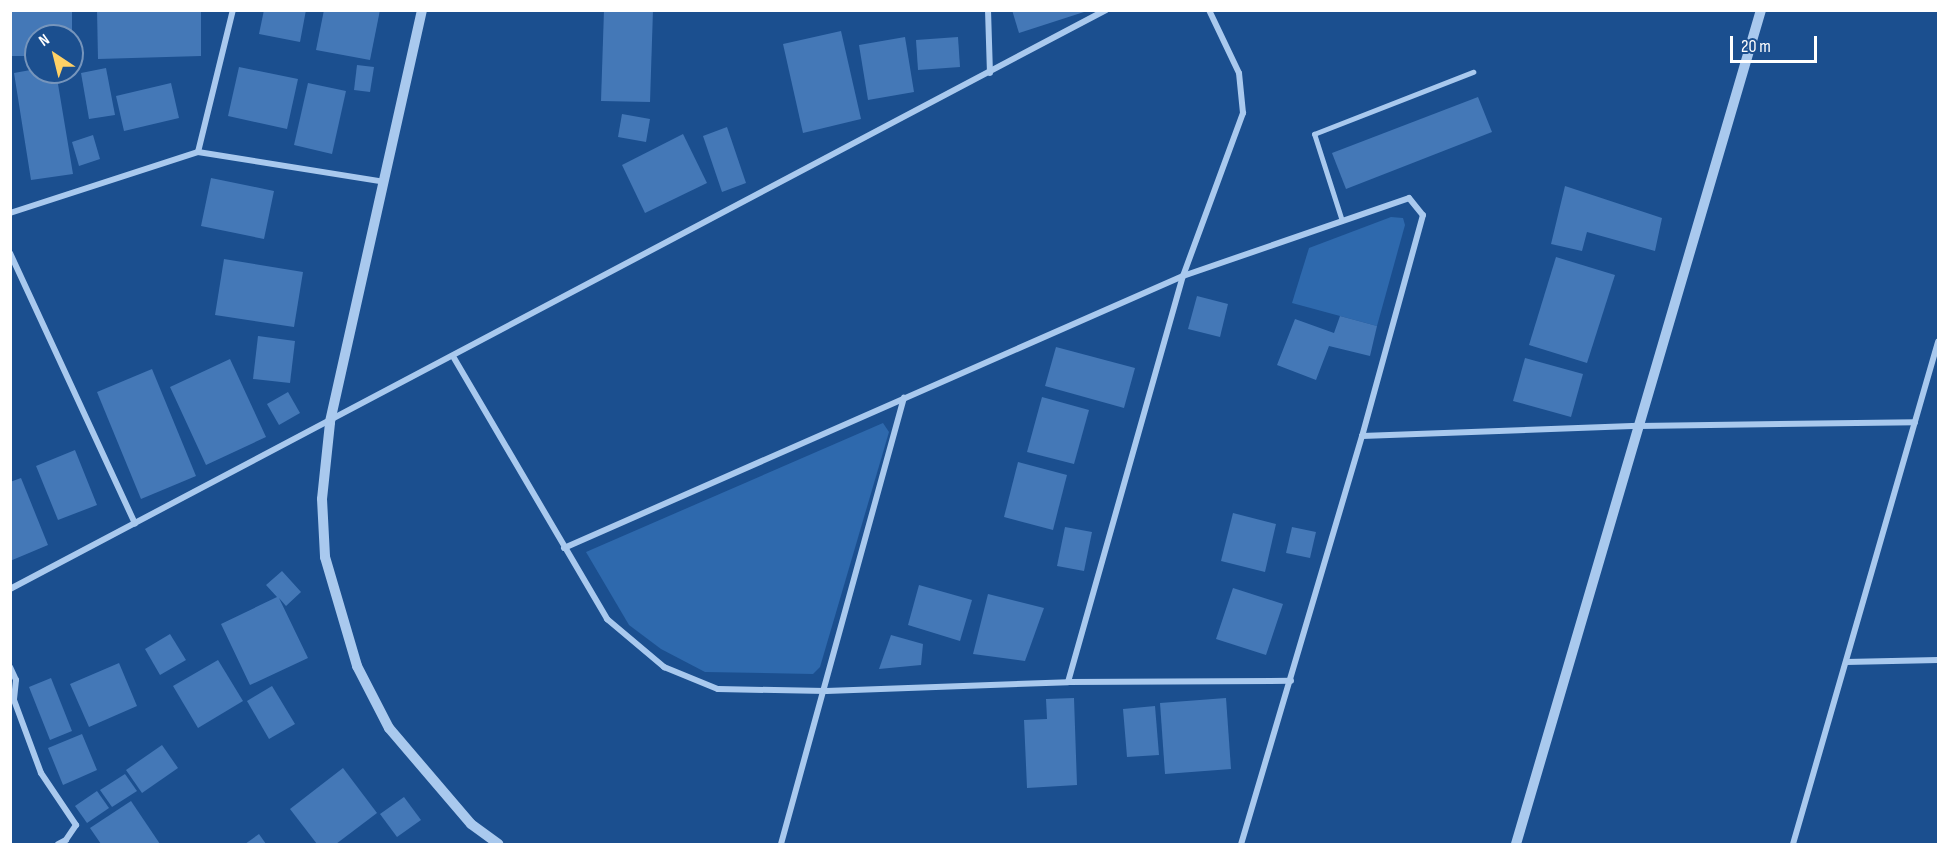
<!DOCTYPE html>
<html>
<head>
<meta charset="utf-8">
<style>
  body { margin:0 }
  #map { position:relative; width:1949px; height:855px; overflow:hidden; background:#1b4f8f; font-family:"Sofia Sans Condensed",sans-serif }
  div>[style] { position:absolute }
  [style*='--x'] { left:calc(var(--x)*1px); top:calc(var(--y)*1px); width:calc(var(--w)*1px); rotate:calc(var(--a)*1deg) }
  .green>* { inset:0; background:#2e69ad }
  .building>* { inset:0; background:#4478b7 }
  .service>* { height:4.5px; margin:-2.25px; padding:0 2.25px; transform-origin:2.25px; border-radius:2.25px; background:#a9c9ee }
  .minor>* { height:6px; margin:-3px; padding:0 3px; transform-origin:3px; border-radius:3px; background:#a9c9ee }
  .tertiary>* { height:10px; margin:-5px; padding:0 5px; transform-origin:5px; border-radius:5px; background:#a9c9ee }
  span { translate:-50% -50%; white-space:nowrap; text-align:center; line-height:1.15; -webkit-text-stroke:4.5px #1b4f8f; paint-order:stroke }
  .frame { position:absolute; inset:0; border:12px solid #fff; pointer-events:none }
  .north { position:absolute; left:24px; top:24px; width:60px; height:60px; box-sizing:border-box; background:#1b4f8f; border:2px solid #7695bc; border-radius:50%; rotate:325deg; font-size:16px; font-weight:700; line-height:24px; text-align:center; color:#fff }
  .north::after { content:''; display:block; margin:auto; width:21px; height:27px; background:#ffd166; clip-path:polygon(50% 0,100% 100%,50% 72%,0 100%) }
  .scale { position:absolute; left:1730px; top:36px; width:87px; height:27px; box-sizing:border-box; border:3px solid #fff; border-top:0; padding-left:8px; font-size:18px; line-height:21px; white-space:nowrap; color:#fff; -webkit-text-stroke:4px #1b4f8f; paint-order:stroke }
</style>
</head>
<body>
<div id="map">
  <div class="green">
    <div style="clip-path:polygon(1391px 217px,1403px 218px,1405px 225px,1377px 326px,1292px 303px,1309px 248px)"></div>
    <div style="clip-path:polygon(883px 423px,889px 432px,820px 667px,813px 674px,705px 672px,661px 649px,629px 625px,586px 552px)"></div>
  </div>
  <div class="building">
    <div style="clip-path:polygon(10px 10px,72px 11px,72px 36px,36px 36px,36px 56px,10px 56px)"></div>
    <div style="clip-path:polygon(97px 10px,201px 10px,201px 56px,98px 59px)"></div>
    <div style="clip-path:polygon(264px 10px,306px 10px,300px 42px,259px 34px)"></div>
    <div style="clip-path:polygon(324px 10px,380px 10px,370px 60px,316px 50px)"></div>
    <div style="clip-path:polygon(604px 10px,653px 10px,650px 102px,601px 101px)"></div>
    <div style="clip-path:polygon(1012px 10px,1083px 10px,1084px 12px,1019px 33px)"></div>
    <div style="clip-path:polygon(841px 31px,861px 119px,803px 133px,783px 44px)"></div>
    <div style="clip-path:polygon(905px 37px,914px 92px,868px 100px,859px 45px)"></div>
    <div style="clip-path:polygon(958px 37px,960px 67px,918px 70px,916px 40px)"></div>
    <div style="clip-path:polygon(357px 65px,374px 67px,370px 92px,354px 90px)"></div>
    <div style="clip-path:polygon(239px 67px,298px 79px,287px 129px,228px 116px)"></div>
    <div style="clip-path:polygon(106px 68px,115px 115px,89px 119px,81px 73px)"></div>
    <div style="clip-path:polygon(36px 69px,36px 72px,56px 72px,73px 174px,31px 180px,14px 73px)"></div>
    <div style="clip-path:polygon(171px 83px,179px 118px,124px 131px,116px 96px)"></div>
    <div style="clip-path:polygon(308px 83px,346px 91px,332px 154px,294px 145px)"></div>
    <div style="clip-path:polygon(1478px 97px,1492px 132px,1346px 189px,1332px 153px)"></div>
    <div style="clip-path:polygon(622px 114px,650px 119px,646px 142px,618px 137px)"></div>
    <div style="clip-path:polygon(727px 127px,746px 183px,722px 192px,703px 136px)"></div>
    <div style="clip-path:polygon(683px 134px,707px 183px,645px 213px,622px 165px)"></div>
    <div style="clip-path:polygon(93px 135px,100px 159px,79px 166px,72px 142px)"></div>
    <div style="clip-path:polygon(211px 178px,274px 191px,264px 239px,201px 226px)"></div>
    <div style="clip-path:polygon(1565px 186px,1662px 218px,1655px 251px,1587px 232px,1582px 251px,1551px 244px)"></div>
    <div style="clip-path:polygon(1556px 257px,1615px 275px,1587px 363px,1529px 345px)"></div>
    <div style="clip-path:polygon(224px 259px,303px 272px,294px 327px,215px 315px)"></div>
    <div style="clip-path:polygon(1197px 296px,1228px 304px,1220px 337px,1188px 329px)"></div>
    <div style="clip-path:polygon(1340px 316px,1377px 326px,1370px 356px,1329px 346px,1316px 380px,1277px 365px,1295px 319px,1334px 333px)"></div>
    <div style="clip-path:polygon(258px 336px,295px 341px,290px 383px,253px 379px)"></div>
    <div style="clip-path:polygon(1056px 347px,1135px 368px,1124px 408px,1045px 386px)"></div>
    <div style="clip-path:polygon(1525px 358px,1583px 374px,1571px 417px,1513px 401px)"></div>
    <div style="clip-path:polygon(230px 359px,266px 437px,206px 465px,170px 387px)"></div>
    <div style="clip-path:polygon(152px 369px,196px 476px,141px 499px,97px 392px)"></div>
    <div style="clip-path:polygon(288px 392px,300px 413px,279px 425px,267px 404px)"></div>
    <div style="clip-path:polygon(1042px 397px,1089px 410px,1074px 464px,1027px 452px)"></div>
    <div style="clip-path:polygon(75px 450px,97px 505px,58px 520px,36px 466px)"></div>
    <div style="clip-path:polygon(1018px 462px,1067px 475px,1053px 530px,1004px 517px)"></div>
    <div style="clip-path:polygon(21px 478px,48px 545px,10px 561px,10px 482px)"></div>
    <div style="clip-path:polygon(1233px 513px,1276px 524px,1265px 572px,1221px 561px)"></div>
    <div style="clip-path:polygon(1065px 527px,1092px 532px,1084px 571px,1057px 566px)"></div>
    <div style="clip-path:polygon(1292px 527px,1316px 532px,1310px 558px,1286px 553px)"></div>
    <div style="clip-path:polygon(282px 571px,301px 592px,286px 606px,279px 598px,308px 658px,250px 685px,221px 624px,277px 597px,266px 585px)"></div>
    <div style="clip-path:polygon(919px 585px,972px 600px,960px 641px,908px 625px)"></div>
    <div style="clip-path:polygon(1233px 588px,1283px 604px,1266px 655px,1216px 639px)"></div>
    <div style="clip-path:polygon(988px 594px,1044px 608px,1025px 661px,973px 654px)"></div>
    <div style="clip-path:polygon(170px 634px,186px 660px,160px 675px,145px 649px)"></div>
    <div style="clip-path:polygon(891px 635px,923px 644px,921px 665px,879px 669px)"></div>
    <div style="clip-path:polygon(218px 660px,243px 701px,198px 728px,173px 686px)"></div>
    <div style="clip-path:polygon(119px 663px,137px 706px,89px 727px,70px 684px)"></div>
    <div style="clip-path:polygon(51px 678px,72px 731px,50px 740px,29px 687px)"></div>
    <div style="clip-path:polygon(272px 686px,295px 724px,269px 739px,247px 701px)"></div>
    <div style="clip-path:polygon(1074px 698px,1077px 785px,1027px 788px,1024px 720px,1047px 719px,1046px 699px)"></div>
    <div style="clip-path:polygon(1226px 698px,1231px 769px,1165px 774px,1160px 703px)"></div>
    <div style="clip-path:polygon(1155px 706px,1159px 755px,1127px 757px,1123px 709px)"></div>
    <div style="clip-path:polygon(82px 734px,97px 770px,63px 785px,48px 748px)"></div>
    <div style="clip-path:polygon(162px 745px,178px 768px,142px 793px,126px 770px)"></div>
    <div style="clip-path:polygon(343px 768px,377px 813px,336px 844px,317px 844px,290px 809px)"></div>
    <div style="clip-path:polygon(125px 774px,137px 791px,112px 807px,100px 790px)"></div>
    <div style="clip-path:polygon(97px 791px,109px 808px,87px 823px,75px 806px)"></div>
    <div style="clip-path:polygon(404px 797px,421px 820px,397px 837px,380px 814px)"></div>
    <div style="clip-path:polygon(131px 801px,160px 844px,101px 844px,90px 828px)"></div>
    <div style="clip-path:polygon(259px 834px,266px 844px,245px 844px)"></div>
  </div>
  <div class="service">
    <div style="--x:1342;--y:221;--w:91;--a:-107.8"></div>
    <div style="--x:1314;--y:134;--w:171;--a:-21.3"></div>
  </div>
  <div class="minor">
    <div style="--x:988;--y:10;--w:63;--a:88.2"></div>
    <div style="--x:198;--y:152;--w:146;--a:-76.2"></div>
    <div style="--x:10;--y:213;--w:198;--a:-18"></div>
    <div style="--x:198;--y:152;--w:189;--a:9.1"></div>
    <div style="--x:10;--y:253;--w:298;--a:65.2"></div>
    <div style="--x:454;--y:358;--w:303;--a:59.6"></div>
    <div style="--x:607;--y:619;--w:75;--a:40.1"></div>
    <div style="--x:664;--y:667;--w:58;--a:22.2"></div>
    <div style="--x:718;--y:689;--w:108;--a:1.1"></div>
    <div style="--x:826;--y:691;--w:242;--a:-2.1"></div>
    <div style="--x:1068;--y:682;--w:223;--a:-0.3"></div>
    <div style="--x:1362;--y:436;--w:277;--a:-2.1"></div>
    <div style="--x:1639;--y:426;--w:276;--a:-0.8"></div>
    <div style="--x:564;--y:548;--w:676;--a:-23.72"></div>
    <div style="--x:1183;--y:276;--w:239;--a:-19"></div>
    <div style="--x:1409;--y:198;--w:22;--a:51"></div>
    <div style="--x:1423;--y:215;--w:229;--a:105.4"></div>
    <div style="--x:1362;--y:436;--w:426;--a:106.5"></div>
    <div style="--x:10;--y:589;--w:1240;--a:-27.85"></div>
    <div style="--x:1846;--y:662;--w:92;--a:-1.2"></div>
    <div style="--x:10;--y:667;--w:14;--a:65"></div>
    <div style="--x:16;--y:680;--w:20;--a:96"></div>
    <div style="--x:14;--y:700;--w:78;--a:69.7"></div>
    <div style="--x:41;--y:773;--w:63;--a:56.1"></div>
    <div style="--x:76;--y:825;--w:18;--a:124"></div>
    <div style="--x:66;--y:840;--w:9;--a:153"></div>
    <div style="--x:1068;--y:682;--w:422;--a:-74.2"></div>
    <div style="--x:1183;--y:276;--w:174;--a:-69.8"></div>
    <div style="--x:1243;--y:113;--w:40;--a:-95.7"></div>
    <div style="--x:1239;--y:73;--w:70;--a:-115.5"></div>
    <div style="--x:781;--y:844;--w:463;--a:-74.6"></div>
    <div style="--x:1793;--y:844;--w:523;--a:-73.89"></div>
  </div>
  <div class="tertiary">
    <div style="--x:422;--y:10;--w:423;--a:102.6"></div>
    <div style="--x:330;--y:423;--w:76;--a:96"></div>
    <div style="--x:322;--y:499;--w:58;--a:87"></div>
    <div style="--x:325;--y:557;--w:114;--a:73.6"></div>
    <div style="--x:357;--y:666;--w:70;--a:62.7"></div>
    <div style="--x:389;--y:728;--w:126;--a:49.5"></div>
    <div style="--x:471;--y:824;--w:34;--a:36"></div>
    <div style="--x:1516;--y:844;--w:869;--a:-73.63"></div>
  </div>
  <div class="frame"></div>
  <div class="north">N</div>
  <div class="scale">20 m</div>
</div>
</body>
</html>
